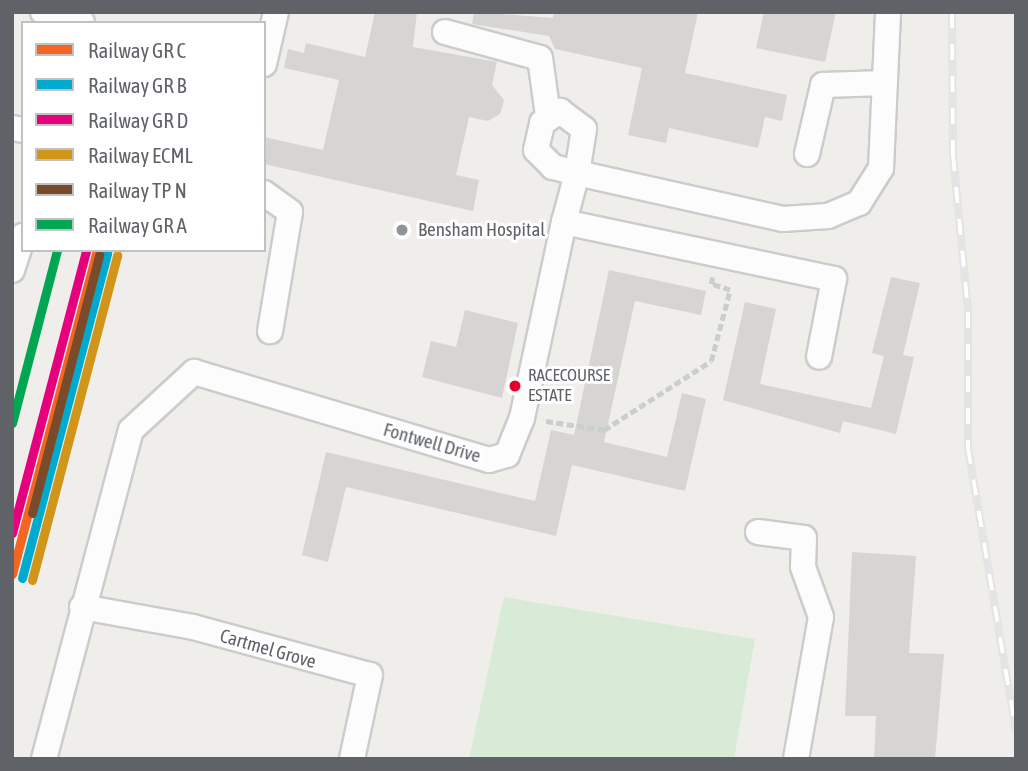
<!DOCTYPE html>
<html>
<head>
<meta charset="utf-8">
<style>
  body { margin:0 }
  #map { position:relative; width:1028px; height:771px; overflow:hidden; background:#efeeea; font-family:"Asap Condensed",sans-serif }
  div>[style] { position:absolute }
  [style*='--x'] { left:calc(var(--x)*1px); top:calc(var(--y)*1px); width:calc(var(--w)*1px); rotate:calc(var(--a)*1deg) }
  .green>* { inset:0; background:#d8ebd6 }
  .building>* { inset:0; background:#d6d5d3 }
  .path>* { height:4.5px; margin-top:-2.25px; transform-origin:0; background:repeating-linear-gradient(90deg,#cacfcc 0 7px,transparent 0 10.5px) }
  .roads { filter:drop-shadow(2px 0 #cbcccc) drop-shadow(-2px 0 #cbcccc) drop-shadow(0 2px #cbcccc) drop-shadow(0 -2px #cbcccc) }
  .minor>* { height:24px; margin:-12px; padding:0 12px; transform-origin:12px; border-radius:12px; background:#fdfcfc }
  .rail>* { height:8px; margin-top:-4px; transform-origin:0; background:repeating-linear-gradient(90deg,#fff 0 16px,#e4e4e4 0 32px); box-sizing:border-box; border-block:2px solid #e4e4e4 }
  .rail-1>* { height:9px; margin:-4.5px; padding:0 4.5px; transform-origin:4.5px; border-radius:4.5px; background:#f26522 }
  .rail-2>* { height:9px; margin:-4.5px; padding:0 4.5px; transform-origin:4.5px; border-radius:4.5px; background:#00a9ce }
  .rail-3>* { height:9px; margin:-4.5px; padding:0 4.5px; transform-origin:4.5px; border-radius:4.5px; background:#e5007d }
  .rail-4>* { height:9px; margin:-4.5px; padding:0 4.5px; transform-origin:4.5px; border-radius:4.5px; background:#d1951a }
  .rail-5>* { height:9px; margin:-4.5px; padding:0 4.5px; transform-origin:4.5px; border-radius:4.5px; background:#7a4b2a }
  .rail-6>* { height:9px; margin:-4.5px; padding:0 4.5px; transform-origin:4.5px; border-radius:4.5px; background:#00a651 }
  .dots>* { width:19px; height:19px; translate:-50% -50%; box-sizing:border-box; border:4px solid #fff; border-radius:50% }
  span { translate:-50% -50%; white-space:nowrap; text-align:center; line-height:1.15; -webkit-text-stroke:6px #fff; paint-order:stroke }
  .bus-label { font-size:17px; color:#5f6368 }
  .left { translate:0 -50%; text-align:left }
  .poi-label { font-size:19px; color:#5f6368 }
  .street-label { font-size:19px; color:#5f6368 }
  .frame { position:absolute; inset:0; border:14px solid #5f6368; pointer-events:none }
  .legend { position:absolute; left:21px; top:21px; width:245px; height:231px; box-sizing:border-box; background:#fff; border:2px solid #bfc1c3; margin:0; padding:9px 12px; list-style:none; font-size:21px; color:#5f6368 }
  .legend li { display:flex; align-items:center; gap:14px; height:35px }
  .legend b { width:35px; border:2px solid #bfc1c3 }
</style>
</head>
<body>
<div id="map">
  <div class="green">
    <div style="clip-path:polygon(504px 597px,755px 639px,734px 759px,469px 759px)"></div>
  </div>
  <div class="building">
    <div style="clip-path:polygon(375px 12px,417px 12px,413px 47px,497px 62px,492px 85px,504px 100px,500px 114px,488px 121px,469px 117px,456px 175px,479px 180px,473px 211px,264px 164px,264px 137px,323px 150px,339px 80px,284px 68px,288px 49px,304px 53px,306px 43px,365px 57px)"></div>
    <div style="clip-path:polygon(474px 12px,553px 18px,554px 12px,698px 12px,685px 73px,787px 95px,782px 121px,765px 117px,758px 148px,669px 128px,666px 143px,628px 135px,642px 68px,555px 49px,549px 36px,472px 24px)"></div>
    <div style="clip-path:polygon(764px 12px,836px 12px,825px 62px,756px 48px)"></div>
    <div style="clip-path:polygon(609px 270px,706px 291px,701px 315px,635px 301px,604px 442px,667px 457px,682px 393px,706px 399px,685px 491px,572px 465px,556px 536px,346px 487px,328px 562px,302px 555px,326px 452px,535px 501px,551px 430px,574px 435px)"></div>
    <div style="clip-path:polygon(891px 277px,920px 283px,903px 355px,914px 357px,896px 434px,843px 421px,840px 433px,723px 400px,745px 302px,776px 309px,760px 384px,871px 408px,884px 356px,872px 353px)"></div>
    <div style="clip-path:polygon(465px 310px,518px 323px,502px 398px,422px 377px,431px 341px,456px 347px)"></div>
    <div style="clip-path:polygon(852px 552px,916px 556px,909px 653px,944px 654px,935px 759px,874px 759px,876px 716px,845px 716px)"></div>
  </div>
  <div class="path">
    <div style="--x:546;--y:421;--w:59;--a:8.8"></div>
    <div style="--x:604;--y:430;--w:127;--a:-32.8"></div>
    <div style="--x:711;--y:361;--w:73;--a:-75"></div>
    <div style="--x:730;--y:290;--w:20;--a:-162"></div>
    <div style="--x:711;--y:284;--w:9;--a:-77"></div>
  </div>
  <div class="roads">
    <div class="minor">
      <div style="--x:43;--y:12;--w:40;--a:14.4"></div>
      <div style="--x:445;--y:32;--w:98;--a:15.3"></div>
      <div style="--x:540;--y:58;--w:59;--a:82.1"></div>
      <div style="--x:264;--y:64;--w:53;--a:-77"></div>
      <div style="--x:560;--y:111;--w:30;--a:37"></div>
      <div style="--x:584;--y:129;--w:45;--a:99"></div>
      <div style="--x:577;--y:173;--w:25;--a:-166"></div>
      <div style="--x:553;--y:167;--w:24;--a:-135"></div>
      <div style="--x:536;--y:150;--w:28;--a:-77"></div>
      <div style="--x:542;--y:123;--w:22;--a:-34"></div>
      <div style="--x:12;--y:128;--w:11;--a:10"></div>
      <div style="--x:807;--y:154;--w:71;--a:-76.9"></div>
      <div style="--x:823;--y:85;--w:62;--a:-1.8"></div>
      <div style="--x:264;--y:193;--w:32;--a:36"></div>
      <div style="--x:290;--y:212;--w:121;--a:99.5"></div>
      <div style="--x:564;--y:222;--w:51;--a:-75.1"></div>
      <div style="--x:577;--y:173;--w:211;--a:12.6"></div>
      <div style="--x:783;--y:219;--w:45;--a:-3.8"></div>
      <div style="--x:828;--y:216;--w:34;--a:-23"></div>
      <div style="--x:859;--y:203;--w:41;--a:-57.8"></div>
      <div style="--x:881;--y:168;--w:156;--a:-87.4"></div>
      <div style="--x:12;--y:270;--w:36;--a:-72"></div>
      <div style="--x:758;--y:532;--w:46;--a:7.4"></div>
      <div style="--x:804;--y:538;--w:29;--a:92"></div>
      <div style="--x:803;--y:567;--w:53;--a:70.2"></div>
      <div style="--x:821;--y:617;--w:144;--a:100"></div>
      <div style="--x:82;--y:607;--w:113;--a:10.2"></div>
      <div style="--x:193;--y:627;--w:183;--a:15.2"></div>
      <div style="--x:370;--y:675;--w:86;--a:102.1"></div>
      <div style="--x:44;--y:759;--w:340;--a:-75.2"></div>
      <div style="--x:131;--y:430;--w:86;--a:-42.6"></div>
      <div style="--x:194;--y:372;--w:308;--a:16.6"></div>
      <div style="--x:489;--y:460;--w:19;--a:-16"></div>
      <div style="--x:507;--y:455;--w:40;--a:-68"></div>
      <div style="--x:522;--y:418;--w:200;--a:-77.9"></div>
      <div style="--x:564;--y:222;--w:276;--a:11.9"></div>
      <div style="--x:834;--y:279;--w:79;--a:100.9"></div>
    </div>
  </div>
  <div class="rail">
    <div style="--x:952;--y:12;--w:143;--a:89.6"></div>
    <div style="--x:953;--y:155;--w:158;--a:84.5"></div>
    <div style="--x:968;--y:312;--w:136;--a:90"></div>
    <div style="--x:968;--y:448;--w:289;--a:80.4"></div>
  </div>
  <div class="rail-1">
    <div style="--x:12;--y:574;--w:335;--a:-75.3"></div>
  </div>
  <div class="rail-2">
    <div style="--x:22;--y:578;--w:336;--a:-75.3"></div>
  </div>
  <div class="rail-3">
    <div style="--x:12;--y:533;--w:293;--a:-75.3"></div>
  </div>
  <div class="rail-4">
    <div style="--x:32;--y:580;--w:336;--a:-75.3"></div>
  </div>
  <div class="rail-5">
    <div style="--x:32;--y:513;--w:267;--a:-75.4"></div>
  </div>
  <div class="rail-6">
    <div style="--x:12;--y:423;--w:179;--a:-75.4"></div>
  </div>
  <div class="dots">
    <div style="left:402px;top:230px;background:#919496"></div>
    <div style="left:515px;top:386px;background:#e4002b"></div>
  </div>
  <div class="bus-label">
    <span class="left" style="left:528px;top:386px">RACECOURSE<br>ESTATE</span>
  </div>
  <div class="poi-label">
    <span class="left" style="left:418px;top:230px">Bensham Hospital</span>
  </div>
  <div class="street-label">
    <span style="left:432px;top:443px;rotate:16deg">Fontwell Drive</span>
    <span style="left:268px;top:649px;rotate:16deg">Cartmel Grove</span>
  </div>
  <div class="frame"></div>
  <ul class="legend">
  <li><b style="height:9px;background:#f26522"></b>Railway GR C</li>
  <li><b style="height:9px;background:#00a9ce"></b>Railway GR B</li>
  <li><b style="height:9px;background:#e5007d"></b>Railway GR D</li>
  <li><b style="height:9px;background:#d1951a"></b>Railway ECML</li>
  <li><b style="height:9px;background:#7a4b2a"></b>Railway TP N</li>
  <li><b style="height:9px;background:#00a651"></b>Railway GR A</li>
  </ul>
</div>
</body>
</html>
